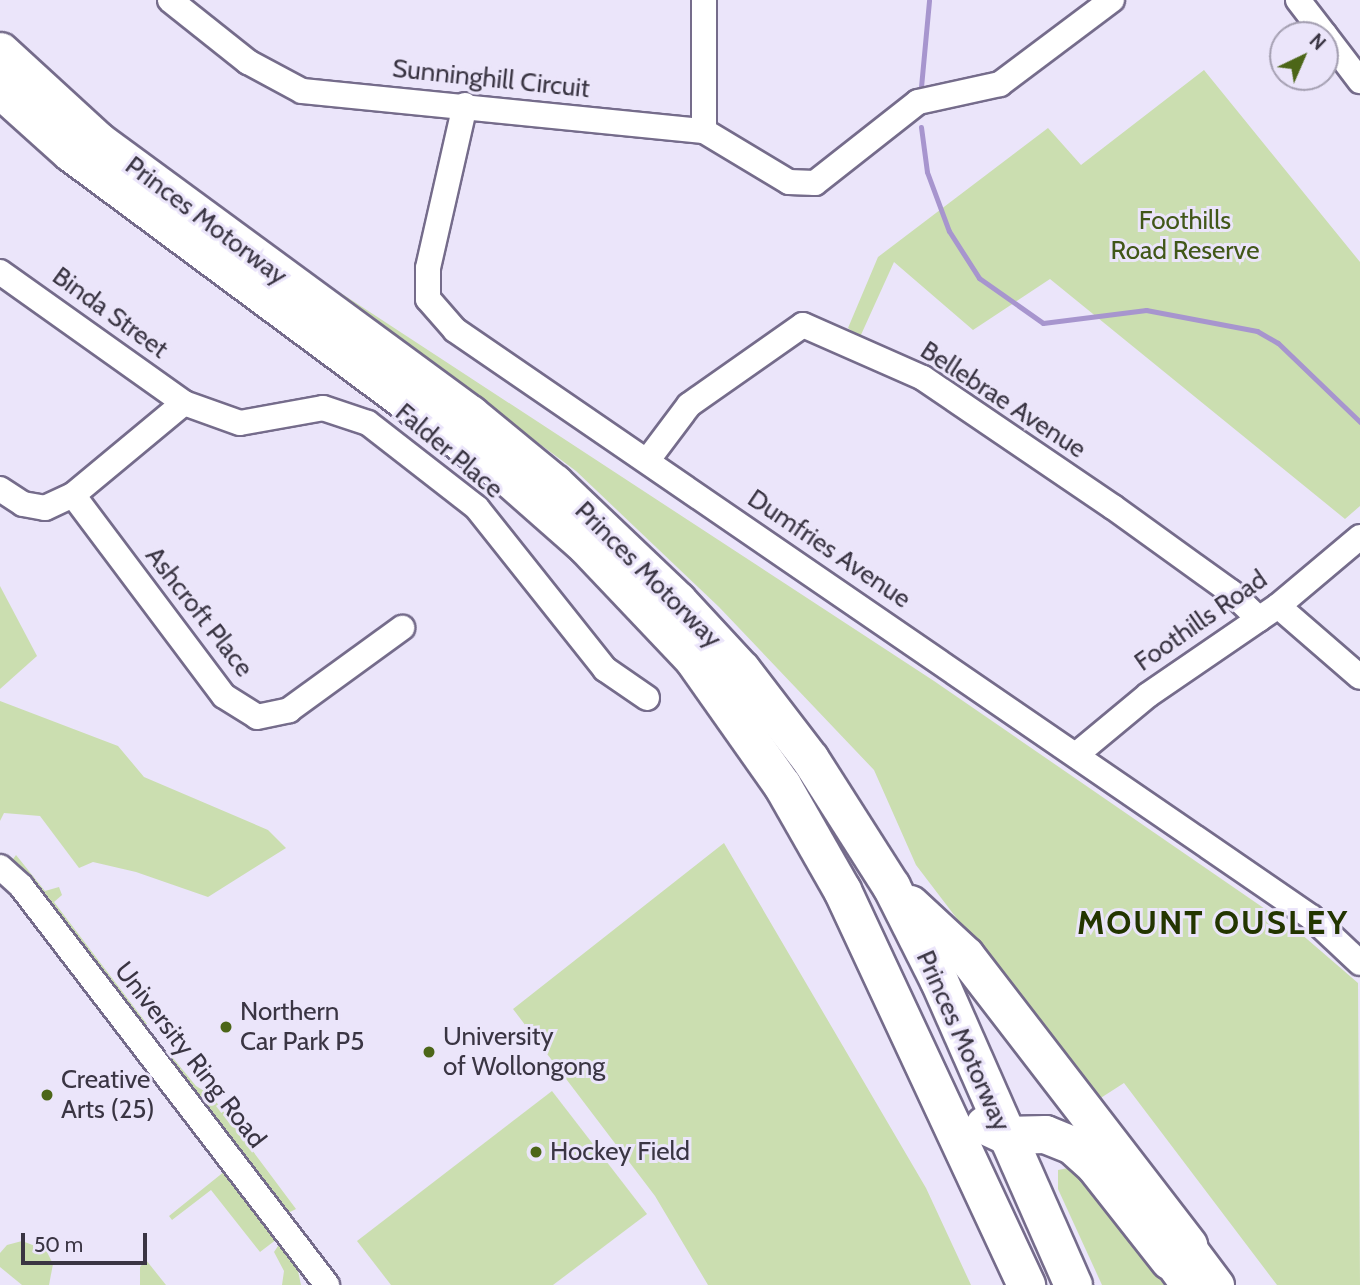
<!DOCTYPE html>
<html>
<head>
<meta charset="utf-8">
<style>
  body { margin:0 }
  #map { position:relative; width:1360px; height:1285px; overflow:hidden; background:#ebe5fa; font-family:Cabin,sans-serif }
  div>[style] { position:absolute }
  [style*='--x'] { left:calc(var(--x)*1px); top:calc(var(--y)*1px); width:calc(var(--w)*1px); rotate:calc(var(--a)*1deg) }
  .green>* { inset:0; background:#cbdeb0 }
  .stream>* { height:5px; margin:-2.5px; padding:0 2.5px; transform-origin:2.5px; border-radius:2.5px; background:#a795ce }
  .roads { filter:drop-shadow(2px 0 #756c8b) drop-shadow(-2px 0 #756c8b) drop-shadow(0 2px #756c8b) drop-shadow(0 -2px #756c8b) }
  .minor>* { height:24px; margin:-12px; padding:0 12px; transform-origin:12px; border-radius:12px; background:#fff }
  .major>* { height:32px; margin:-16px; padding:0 16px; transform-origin:16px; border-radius:16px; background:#fff }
  .highway>* { height:37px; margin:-18.5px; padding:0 18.5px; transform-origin:18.5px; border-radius:18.5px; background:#fff }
  .dots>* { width:19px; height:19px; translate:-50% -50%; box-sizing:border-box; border:4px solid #ebe5fa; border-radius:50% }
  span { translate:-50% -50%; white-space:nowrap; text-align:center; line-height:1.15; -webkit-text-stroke:6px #ebe5fa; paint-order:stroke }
  .street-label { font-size:26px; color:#3a3543 }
  .park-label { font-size:26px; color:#415718 }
  .poi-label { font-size:26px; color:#3a3543 }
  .left { translate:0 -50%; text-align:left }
  .district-label { font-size:33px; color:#233500; font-weight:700; letter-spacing:2px }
  .north { position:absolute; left:1269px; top:21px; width:70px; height:70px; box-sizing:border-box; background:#ebe5fa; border:2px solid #a49fb1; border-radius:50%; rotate:44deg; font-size:19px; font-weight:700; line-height:28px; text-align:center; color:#3a3543 }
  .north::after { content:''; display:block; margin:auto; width:24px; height:32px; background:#4c6618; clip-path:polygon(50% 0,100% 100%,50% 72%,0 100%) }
  .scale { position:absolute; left:21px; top:1233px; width:126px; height:32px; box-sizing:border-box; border:4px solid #3a3543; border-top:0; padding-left:9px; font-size:21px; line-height:24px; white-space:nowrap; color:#3a3543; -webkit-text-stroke:5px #ebe5fa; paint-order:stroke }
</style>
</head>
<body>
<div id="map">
  <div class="green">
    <div style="clip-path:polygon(1204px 70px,1360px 262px,1360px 506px,1345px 519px,1050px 279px,973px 330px,894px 262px,860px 337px,848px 328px,878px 257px,1048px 128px,1081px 165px)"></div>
    <div style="clip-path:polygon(298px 265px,934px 681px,1300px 933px,1358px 983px,1360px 1285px,1277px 1285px,1124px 1083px,1096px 1101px,916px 865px,874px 770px,719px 607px,576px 471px)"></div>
    <div style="clip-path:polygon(0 586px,37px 656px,0 689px)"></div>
    <div style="clip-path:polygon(0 701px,118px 746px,144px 777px,268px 830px,286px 848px,208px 897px,136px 872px,93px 862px,79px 868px,40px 816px,4px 813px,0 821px)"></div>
    <div style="clip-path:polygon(724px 843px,926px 1188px,971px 1285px,708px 1285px,655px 1196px,513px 1009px)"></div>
    <div style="clip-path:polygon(16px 855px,45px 891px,59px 887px,62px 895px,54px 902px,147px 1024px,138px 1025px,11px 862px)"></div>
    <div style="clip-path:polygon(168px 1052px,196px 1086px,211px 1095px,296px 1209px,284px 1215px,163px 1056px)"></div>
    <div style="clip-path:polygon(552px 1091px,647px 1214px,553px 1285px,391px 1285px,357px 1241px)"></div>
    <div style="clip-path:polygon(1068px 1168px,1095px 1186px,1168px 1285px,1102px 1285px,1058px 1189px,1058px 1170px)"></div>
    <div style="clip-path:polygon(225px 1171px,277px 1239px,260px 1252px,211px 1190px,172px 1220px,169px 1216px)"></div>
    <div style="clip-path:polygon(22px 1241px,46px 1250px,53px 1264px,49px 1285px,22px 1285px,0 1267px,0 1253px,7px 1245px)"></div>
    <div style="clip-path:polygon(280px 1243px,297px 1266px,301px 1285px,282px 1285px,284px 1271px,274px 1252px)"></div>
    <div style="clip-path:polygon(146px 1260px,166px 1285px,140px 1285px,140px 1267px)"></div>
  </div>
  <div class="stream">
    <div style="--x:921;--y:87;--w:87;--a:-84.7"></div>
    <div style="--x:921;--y:127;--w:45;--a:82.4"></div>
    <div style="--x:927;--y:172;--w:63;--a:69.6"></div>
    <div style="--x:949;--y:231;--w:56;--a:57.4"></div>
    <div style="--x:979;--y:278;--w:78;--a:35.1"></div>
    <div style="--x:1043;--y:323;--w:104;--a:-7.2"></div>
    <div style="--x:1146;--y:310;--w:113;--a:10.7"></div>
    <div style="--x:1257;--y:331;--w:24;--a:30"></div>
    <div style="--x:1278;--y:343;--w:114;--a:43.9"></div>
  </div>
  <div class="roads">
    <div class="minor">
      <div style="--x:170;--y:0;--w:100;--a:38.5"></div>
      <div style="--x:248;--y:62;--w:61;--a:28.2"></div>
      <div style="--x:302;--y:91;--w:404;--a:5.7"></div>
      <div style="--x:704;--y:131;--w:99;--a:31"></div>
      <div style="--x:789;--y:182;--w:26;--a:2"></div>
      <div style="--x:815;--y:183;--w:131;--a:-38.2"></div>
      <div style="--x:918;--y:102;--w:84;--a:-12.4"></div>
      <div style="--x:1000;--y:84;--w:140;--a:-36.9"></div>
      <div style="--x:704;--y:0;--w:131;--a:90"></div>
      <div style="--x:1298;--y:0;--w:44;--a:52.4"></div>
      <div style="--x:1325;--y:35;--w:58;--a:52.7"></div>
      <div style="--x:465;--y:105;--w:167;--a:102.8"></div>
      <div style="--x:428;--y:268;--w:31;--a:90"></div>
      <div style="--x:428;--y:299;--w:41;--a:48.9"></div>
      <div style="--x:455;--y:330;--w:1038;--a:34.44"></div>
      <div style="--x:1311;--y:917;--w:67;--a:43.2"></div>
      <div style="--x:0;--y:272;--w:226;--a:35.4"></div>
      <div style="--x:184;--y:403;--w:59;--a:19.7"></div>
      <div style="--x:240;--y:423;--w:84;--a:-10.2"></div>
      <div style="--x:323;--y:408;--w:47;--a:18.4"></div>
      <div style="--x:368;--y:423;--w:138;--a:37.9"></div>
      <div style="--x:477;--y:508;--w:206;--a:51.5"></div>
      <div style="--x:605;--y:669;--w:51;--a:34.6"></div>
      <div style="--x:647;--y:461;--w:70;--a:-53.1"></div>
      <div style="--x:689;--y:405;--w:139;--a:-35.1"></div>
      <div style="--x:803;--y:325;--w:131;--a:23.8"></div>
      <div style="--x:923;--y:378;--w:230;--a:34.2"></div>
      <div style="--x:1113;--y:507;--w:145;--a:35.8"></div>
      <div style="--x:1231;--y:592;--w:39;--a:44"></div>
      <div style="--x:0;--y:489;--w:27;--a:33"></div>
      <div style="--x:23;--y:504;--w:22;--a:10"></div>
      <div style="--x:45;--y:508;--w:31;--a:-25"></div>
      <div style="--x:73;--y:495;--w:144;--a:-39.7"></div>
      <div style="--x:73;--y:495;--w:251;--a:53.1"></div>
      <div style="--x:224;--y:696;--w:39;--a:32"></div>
      <div style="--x:257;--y:717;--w:33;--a:-12"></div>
      <div style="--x:289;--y:710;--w:140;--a:-36"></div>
      <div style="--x:1278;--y:606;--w:108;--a:40.9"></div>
      <div style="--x:1077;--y:754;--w:92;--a:-39.7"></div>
      <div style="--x:1148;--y:695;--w:158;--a:-34.4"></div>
      <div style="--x:1278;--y:606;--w:107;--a:-40.1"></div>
      <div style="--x:0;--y:867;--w:28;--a:42"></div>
      <div style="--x:21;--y:886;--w:503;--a:52.51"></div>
    </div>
    <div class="major">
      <div style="--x:1188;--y:1245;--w:50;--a:53.1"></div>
      <div style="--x:1169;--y:1260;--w:31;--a:54"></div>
    </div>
    <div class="highway">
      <div style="--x:0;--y:51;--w:132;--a:42.5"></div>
      <div style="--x:97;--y:140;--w:463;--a:36.3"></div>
      <div style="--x:470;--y:414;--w:109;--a:39.4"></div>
      <div style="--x:554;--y:483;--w:170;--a:43.6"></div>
      <div style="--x:677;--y:600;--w:94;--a:47.2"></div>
      <div style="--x:741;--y:669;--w:113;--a:52.5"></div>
      <div style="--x:810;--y:759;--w:151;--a:57.5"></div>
      <div style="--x:891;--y:886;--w:106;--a:63.2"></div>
      <div style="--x:939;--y:981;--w:332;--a:66.2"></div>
      <div style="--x:0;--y:89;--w:94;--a:42"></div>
      <div style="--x:70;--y:152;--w:545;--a:36.58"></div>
      <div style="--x:508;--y:477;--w:103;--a:41.4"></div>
      <div style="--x:585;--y:545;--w:157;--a:46.5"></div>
      <div style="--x:693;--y:659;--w:154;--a:54.8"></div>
      <div style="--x:782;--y:785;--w:121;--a:60.3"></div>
      <div style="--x:842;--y:890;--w:436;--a:65"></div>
      <div style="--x:910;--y:904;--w:75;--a:42.8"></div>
      <div style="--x:965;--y:955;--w:366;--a:52.4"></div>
      <div style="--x:984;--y:1125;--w:23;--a:25"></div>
      <div style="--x:1005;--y:1135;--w:40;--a:-1.4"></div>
      <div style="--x:1045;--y:1134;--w:29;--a:22"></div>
      <div style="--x:1072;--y:1145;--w:31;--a:42"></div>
      <div style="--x:1095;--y:1166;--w:120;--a:51.8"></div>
    </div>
  </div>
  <div class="dots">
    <div style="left:226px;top:1027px;background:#4c6618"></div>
    <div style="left:429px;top:1052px;background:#4c6618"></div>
    <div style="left:47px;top:1095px;background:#4c6618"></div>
    <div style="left:536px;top:1152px;background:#4c6618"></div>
  </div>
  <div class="street-label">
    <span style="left:491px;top:79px;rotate:6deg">Sunninghill Circuit</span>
    <span style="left:206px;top:221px;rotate:37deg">Princes Motorway</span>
    <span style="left:110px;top:313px;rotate:36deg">Binda Street</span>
    <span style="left:1003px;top:400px;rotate:33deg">Bellebrae Avenue</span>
    <span style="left:449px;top:451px;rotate:40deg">Falder Place</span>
    <span style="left:829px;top:549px;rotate:34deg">Dumfries Avenue</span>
    <span style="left:648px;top:575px;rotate:45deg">Princes Motorway</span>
    <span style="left:199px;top:612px;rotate:52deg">Ashcroft Place</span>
    <span style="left:1201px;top:621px;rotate:-35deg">Foothills Road</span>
    <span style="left:963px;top:1041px;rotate:66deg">Princes Motorway</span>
    <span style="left:190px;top:1055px;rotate:52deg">University Ring Road</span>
  </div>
  <div class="park-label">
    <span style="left:1185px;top:236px">Foothills<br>Road Reserve</span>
  </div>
  <div class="poi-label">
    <span class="left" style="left:240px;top:1027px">Northern<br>Car Park P5</span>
    <span class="left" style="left:443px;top:1052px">University<br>of Wollongong</span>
    <span class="left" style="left:61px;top:1095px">Creative<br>Arts (25)</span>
    <span class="left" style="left:550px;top:1152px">Hockey Field</span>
  </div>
  <div class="district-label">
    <span style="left:1213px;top:923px">MOUNT OUSLEY</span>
  </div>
  <div class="north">N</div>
  <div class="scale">50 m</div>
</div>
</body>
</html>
